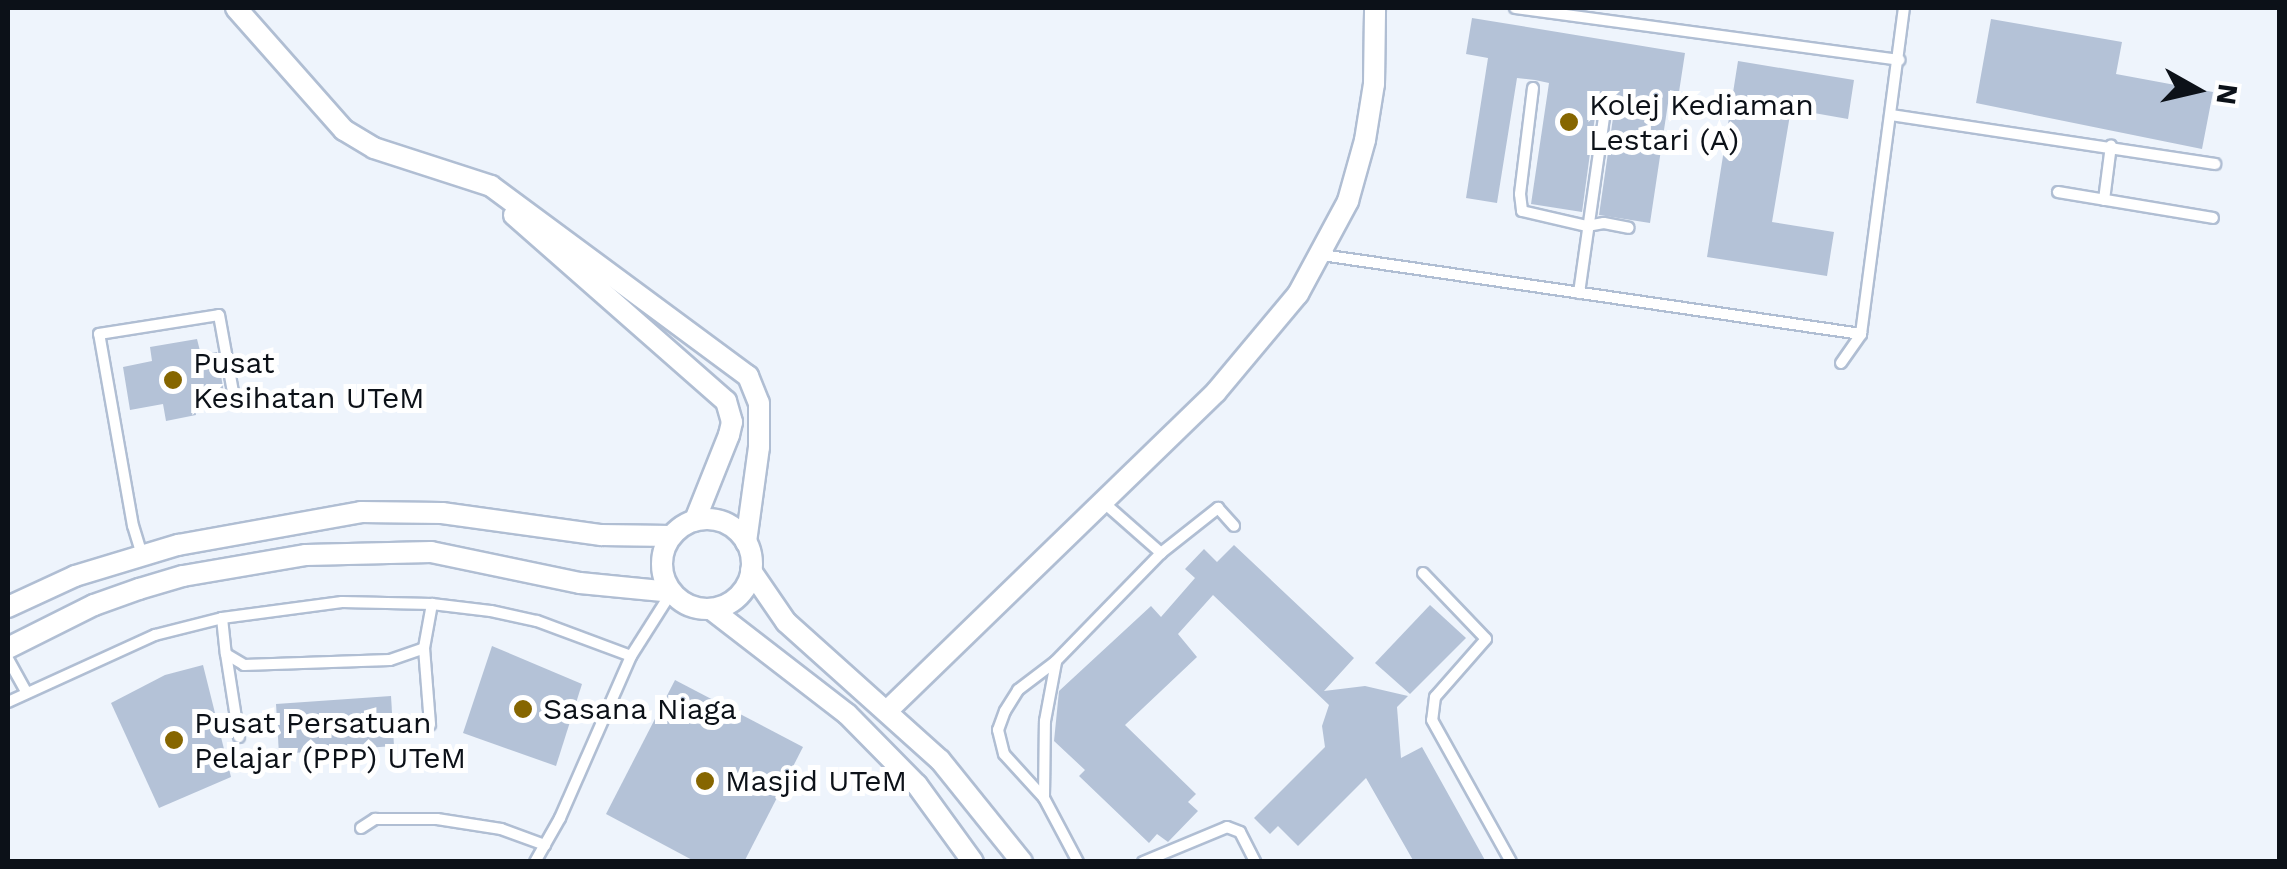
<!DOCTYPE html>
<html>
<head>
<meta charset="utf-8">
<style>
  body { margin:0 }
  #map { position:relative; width:2287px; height:869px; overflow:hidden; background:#eef4fc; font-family:"Work Sans",sans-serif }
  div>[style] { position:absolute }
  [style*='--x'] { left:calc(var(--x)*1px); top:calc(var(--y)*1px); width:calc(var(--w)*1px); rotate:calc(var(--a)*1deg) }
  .building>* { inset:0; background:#b4c2d7 }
  .roads { filter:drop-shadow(2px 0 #b0bed3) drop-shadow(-2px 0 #b0bed3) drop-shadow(0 2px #b0bed3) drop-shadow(0 -2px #b0bed3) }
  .lane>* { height:10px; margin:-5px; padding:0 5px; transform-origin:5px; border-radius:5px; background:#fff }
  .street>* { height:20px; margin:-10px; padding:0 10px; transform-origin:10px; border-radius:10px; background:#fff }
  .street>.ring { margin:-10px; padding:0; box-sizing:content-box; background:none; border:20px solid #fff; border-radius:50% }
  .dots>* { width:28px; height:28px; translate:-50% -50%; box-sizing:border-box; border:5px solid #fff; border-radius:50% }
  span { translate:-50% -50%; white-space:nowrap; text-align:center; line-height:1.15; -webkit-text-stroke:10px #fff; paint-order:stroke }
  .poi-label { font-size:30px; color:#0c1118 }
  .left { translate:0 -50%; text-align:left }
  .frame { position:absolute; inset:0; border:10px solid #0c1118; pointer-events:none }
  .north { position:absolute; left:2147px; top:40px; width:100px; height:100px; -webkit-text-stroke:8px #fff; paint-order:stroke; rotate:98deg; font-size:28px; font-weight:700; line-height:40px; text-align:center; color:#0c1118 }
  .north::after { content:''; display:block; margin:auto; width:35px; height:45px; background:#0c1118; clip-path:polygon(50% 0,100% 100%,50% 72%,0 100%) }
</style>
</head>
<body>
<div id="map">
  <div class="building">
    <div style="clip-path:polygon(1472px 18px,1685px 53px,1679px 92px,1670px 90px,1650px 223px,1599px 215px,1615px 104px,1608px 95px,1597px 102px,1582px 212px,1531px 204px,1549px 83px,1535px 80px,1517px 78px,1497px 203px,1466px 198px,1488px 58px,1466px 54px)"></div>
    <div style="clip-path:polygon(1991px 19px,2122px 42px,2116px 74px,2213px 92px,2202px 149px,1976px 103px)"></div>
    <div style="clip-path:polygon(1738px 61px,1854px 80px,1848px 119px,1791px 109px,1772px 222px,1834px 232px,1827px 276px,1707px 257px)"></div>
    <div style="clip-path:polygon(197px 339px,201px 355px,217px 352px,224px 393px,193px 399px,196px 415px,166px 421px,163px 404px,130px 410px,123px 367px,152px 361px,150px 347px)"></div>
    <div style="clip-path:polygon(1234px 545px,1354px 658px,1324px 691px,1365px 686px,1408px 696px,1397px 707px,1401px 758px,1422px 747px,1486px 862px,1414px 862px,1366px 778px,1298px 846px,1278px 826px,1270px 834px,1254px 818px,1325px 747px,1322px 726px,1329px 705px,1213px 595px,1178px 634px,1197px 657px,1125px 725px,1196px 794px,1188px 802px,1198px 811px,1168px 842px,1157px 834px,1149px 843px,1079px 776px,1085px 770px,1054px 741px,1059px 691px,1151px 606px,1161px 617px,1195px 578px,1185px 569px,1204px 549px,1217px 562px)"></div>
    <div style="clip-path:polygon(1430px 605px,1466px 638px,1410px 694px,1375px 663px)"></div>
    <div style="clip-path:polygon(492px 646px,582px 684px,556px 766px,463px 733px)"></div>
    <div style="clip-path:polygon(203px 665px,231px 777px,159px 808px,111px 703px,165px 675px)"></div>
    <div style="clip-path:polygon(675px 680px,803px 747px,744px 862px,696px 862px,606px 814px)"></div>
    <div style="clip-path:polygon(391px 696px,394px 746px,279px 754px,276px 704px)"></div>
  </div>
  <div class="roads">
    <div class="lane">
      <div style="--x:1515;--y:8;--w:388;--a:7.7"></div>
      <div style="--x:1533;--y:88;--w:107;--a:97"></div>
      <div style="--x:1520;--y:194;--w:17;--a:83"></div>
      <div style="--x:1522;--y:211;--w:67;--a:13"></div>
      <div style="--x:1587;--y:226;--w:17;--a:-10"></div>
      <div style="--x:1604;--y:223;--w:25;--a:11"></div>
      <div style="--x:1891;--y:115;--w:328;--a:8.6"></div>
      <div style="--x:2058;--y:192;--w:157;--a:9.5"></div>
      <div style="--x:2104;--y:200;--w:55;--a:-82.7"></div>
      <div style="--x:1322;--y:255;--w:545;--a:8.34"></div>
      <div style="--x:1861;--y:334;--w:329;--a:-82.5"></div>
      <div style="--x:1579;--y:293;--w:192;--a:-81.9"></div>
      <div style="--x:1841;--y:363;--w:35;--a:-55"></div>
      <div style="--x:1102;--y:501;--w:79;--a:41.4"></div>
      <div style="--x:142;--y:555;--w:30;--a:-107"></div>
      <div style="--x:133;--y:526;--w:195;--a:-100"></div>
      <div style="--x:99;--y:334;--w:121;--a:-9"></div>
      <div style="--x:219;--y:315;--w:78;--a:79.7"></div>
      <div style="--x:1423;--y:573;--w:91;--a:46.3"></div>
      <div style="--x:1486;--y:639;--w:77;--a:131.3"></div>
      <div style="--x:1435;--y:697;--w:23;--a:97"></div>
      <div style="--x:1432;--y:720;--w:162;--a:60.9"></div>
      <div style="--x:222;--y:618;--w:36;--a:84"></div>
      <div style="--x:226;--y:654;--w:21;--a:31"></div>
      <div style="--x:244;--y:665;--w:146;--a:-2"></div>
      <div style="--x:390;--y:660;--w:36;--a:-19"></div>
      <div style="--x:424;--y:648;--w:45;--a:-79.7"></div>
      <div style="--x:424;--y:648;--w:77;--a:85.5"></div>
      <div style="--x:226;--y:654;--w:84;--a:81.1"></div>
      <div style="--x:8;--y:659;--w:35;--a:61"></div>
      <div style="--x:8;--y:702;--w:162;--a:-24.5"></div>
      <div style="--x:155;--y:635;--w:69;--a:-14.2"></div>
      <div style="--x:222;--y:618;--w:121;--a:-7.6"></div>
      <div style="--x:342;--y:602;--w:90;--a:1.3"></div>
      <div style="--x:432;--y:604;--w:59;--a:6.8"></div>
      <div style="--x:491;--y:611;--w:47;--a:12.3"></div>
      <div style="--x:537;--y:621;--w:100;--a:20.4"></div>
      <div style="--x:1044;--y:798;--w:77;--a:-89.3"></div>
      <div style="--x:1045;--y:721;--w:60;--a:-79.4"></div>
      <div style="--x:361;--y:828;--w:17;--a:-33"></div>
      <div style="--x:375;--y:819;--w:62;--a:0"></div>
      <div style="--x:437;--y:819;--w:65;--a:8.9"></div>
      <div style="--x:501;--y:829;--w:47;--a:20"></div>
      <div style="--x:535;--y:862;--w:51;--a:-60.4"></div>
      <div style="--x:560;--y:818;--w:177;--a:-66.3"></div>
      <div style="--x:631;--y:656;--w:75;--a:-57.6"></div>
      <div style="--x:1078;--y:862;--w:72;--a:-118"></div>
      <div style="--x:1044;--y:798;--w:59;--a:-132.3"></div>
      <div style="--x:1004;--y:754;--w:25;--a:-104"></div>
      <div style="--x:998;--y:730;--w:20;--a:-70"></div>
      <div style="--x:1005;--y:711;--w:25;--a:-58"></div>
      <div style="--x:1018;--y:690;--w:48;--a:-37.3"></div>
      <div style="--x:1056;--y:661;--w:151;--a:-45.8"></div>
      <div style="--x:1161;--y:553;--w:73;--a:-38.3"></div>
      <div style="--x:1218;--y:508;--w:24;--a:48"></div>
      <div style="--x:1143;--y:862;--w:91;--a:-22.6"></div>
      <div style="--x:1227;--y:827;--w:14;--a:21"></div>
      <div style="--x:1240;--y:832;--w:34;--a:63"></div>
    </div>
    <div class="street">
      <div style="--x:236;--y:8;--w:163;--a:48.5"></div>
      <div style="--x:344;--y:130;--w:35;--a:31"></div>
      <div style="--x:374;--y:148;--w:123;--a:18"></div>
      <div style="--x:491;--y:186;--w:320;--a:36.5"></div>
      <div style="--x:748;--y:376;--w:29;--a:68"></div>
      <div style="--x:759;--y:403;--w:44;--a:90"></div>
      <div style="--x:759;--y:447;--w:96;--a:97.8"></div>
      <div style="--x:514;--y:215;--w:282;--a:41.3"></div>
      <div style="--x:726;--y:401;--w:22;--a:74"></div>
      <div style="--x:732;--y:422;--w:13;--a:103"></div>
      <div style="--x:729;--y:435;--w:92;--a:111.8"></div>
      <div class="ring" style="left:662px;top:519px;width:70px;height:70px"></div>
      <div style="--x:751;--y:571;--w:62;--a:55.5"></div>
      <div style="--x:786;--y:622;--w:207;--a:41.9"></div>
      <div style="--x:940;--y:760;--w:131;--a:51.2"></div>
      <div style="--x:8;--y:607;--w:74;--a:-24.8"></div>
      <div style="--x:75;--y:576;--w:108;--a:-16.8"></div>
      <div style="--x:178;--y:545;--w:186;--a:-10.2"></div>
      <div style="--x:361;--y:512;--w:81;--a:0.7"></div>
      <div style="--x:442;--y:513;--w:161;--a:7.9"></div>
      <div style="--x:601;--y:535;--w:70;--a:0.8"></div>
      <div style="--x:711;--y:609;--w:172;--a:37.7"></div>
      <div style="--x:847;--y:714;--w:100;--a:45.4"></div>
      <div style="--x:917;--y:785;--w:95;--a:54"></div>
      <div style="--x:8;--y:648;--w:96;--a:-26.6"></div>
      <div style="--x:94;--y:605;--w:48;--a:-19.6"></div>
      <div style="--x:139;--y:589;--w:46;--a:-16.5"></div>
      <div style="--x:183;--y:576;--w:125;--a:-9.7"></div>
      <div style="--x:306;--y:555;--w:125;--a:-1.4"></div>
      <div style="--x:431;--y:552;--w:152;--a:11.8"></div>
      <div style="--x:580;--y:583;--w:91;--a:5.6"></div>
      <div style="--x:889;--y:709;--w:455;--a:-44.1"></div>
      <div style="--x:1216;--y:392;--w:128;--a:-50.1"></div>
      <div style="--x:1298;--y:294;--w:106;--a:-61.7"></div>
      <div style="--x:1348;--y:201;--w:63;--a:-74.4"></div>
      <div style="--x:1365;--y:140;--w:57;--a:-80.9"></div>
      <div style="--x:1374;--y:84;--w:76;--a:-89.2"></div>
    </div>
  </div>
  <div class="dots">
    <div style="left:1569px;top:122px;background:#866600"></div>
    <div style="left:173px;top:380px;background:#866600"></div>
    <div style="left:523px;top:709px;background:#866600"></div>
    <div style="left:174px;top:740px;background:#866600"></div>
    <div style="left:705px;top:781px;background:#866600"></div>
  </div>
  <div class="poi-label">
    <span class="left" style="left:1589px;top:122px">Kolej Kediaman<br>Lestari (A)</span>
    <span class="left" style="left:193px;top:380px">Pusat<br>Kesihatan UTeM</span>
    <span class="left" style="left:543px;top:709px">Sasana Niaga</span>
    <span class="left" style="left:194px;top:740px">Pusat Persatuan<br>Pelajar (PPP) UTeM</span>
    <span class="left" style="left:725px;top:781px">Masjid UTeM</span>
  </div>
  <div class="frame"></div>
  <div class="north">N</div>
</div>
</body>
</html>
